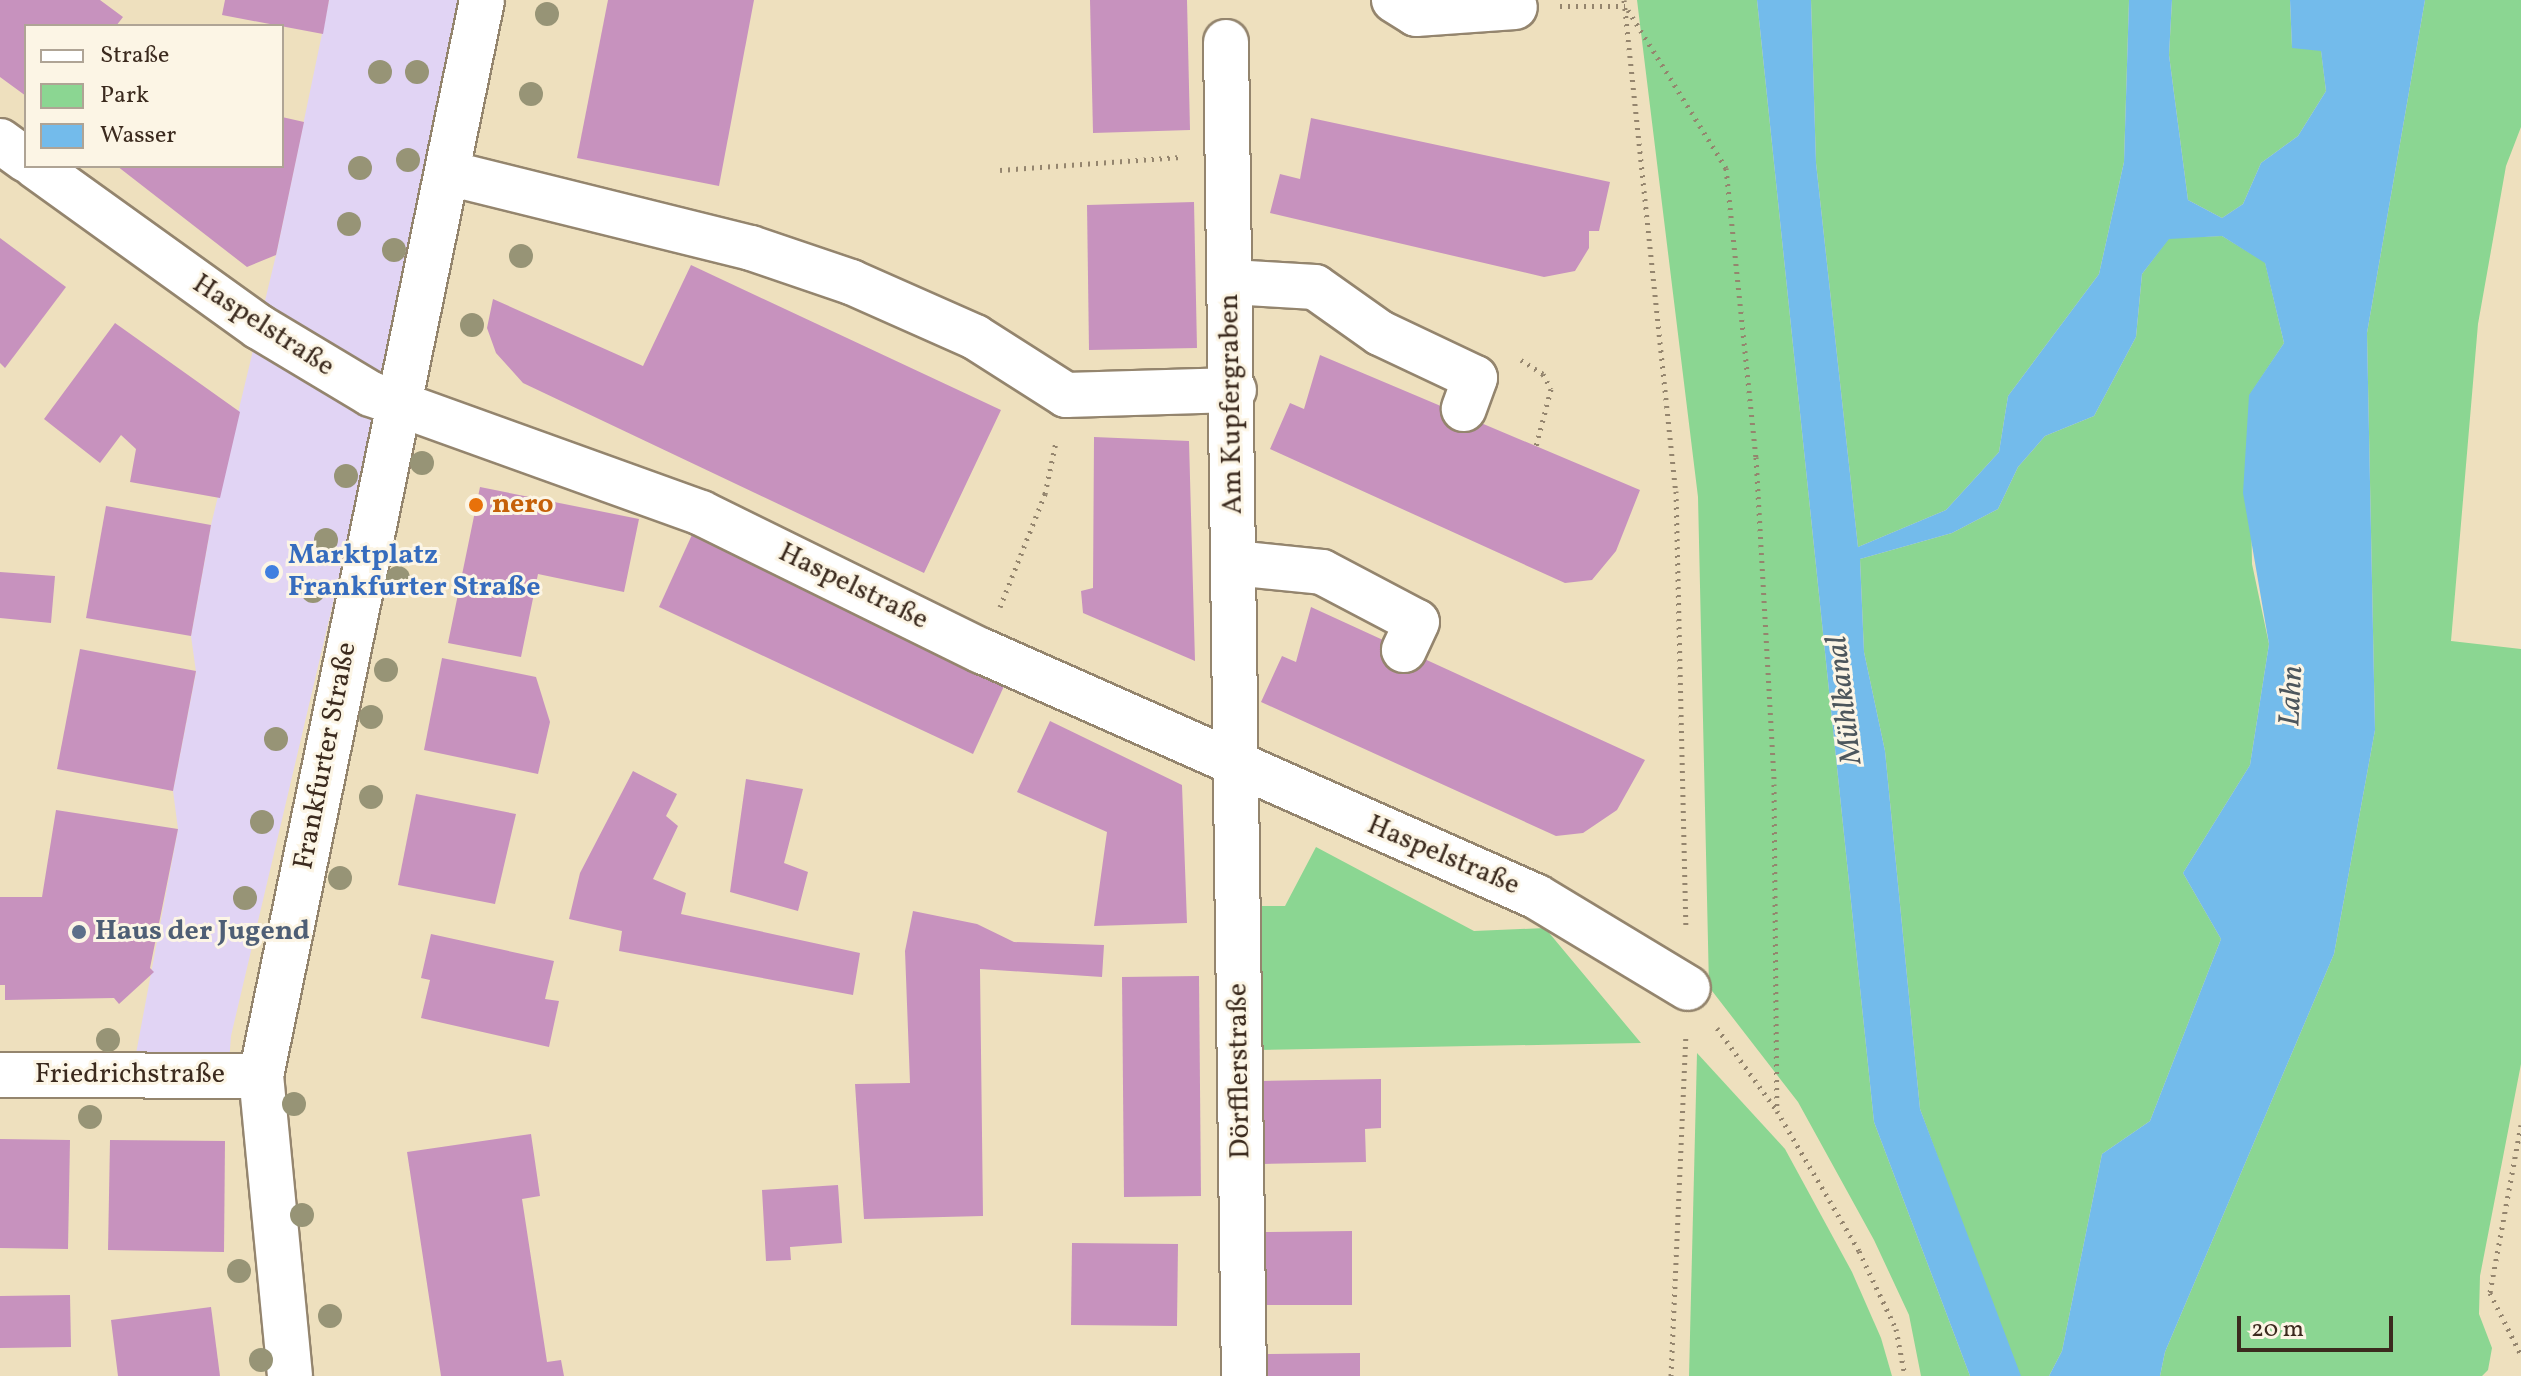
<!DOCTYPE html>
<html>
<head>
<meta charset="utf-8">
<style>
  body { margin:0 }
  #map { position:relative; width:2521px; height:1376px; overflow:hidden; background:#eee0be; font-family:Vollkorn,serif }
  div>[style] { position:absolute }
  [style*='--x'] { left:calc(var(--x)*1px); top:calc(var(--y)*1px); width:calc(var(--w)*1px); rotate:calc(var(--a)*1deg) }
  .built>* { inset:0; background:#e1d4f4 }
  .green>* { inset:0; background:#8bd692 }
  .water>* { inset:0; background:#73bbeb }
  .building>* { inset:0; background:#c792be }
  .path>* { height:5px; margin-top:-2.5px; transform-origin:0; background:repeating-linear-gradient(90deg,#94856e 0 2px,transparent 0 8px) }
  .roads { filter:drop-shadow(2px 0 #94856e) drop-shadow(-2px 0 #94856e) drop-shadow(0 2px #94856e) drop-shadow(0 -2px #94856e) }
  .minor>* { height:44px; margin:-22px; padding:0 22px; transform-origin:22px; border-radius:22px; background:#fff }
  .trees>* { width:24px; height:24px; margin:-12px; border-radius:50%; background:#979476 }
  .dots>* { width:22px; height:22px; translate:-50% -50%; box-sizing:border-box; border:4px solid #fcf5e5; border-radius:50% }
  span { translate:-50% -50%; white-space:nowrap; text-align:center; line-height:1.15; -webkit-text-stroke:6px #fcf5e5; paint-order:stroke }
  .street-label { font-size:28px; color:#3b2a1e }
  .food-label { font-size:28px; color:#c56008; font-weight:700 }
  .left { translate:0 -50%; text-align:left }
  .shop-label { font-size:28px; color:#366cbe; font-weight:700 }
  .service-label { font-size:28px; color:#4e5e75; font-weight:700 }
  .water-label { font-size:30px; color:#4c565c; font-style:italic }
  .legend { position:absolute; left:24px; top:24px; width:260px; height:144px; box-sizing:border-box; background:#fcf5e5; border:2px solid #afa495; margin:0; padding:10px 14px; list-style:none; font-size:24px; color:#3b2a1e }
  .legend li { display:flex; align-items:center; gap:16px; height:40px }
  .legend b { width:40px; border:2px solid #afa495 }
  .scale { position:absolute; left:2237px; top:1316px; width:156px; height:36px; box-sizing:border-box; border:4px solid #3b2a1e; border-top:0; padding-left:10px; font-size:24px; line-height:28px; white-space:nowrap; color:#3b2a1e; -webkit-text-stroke:6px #fcf5e5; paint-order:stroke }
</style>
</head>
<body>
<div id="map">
  <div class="built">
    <div style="clip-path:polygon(329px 0,458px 0,406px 293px,231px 1036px,228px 1076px,132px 1075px,178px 829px,173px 791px,196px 672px,191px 636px,211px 525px,276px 255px)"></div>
  </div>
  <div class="green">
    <div style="clip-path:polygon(1637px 0,1757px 0,1874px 1122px,1970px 1376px,1921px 1376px,1909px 1315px,1874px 1240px,1798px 1102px,1709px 987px,1698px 497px)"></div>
    <div style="clip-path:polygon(1811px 0,2129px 0,2124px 162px,2099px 274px,2008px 396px,1999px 452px,1946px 510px,1858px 547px,1816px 163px)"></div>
    <div style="clip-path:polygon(2172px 0,2290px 0,2292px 47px,2321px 50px,2326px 91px,2298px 136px,2261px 163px,2243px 204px,2222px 218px,2188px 200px,2169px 55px)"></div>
    <div style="clip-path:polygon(2425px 0,2521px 0,2521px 127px,2506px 166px,2478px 324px,2451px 641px,2521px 649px,2521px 1064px,2480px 1276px,2479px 1314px,2492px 1348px,2488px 1370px,2482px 1376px,2160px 1376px,2165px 1352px,2334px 954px,2375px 730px,2367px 333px)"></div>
    <div style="clip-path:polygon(2222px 236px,2265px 262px,2284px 343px,2249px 396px,2252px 564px,2269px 644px,2250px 765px,2183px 873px,2221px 939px,2150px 1121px,2102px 1154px,2062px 1351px,2049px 1376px,2018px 1376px,1920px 1109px,1885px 751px,1864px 652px,1860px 559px,1952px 533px,1998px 509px,2018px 467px,2045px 436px,2094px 416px,2136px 337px,2142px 274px,2169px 238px)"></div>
    <div style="clip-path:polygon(1316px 847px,1474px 931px,1545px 928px,1641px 1043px,1257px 1050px,1254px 906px,1285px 906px)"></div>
    <div style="clip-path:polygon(1697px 1053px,1785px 1149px,1852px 1272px,1881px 1338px,1892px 1376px,1689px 1376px)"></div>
  </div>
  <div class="water">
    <div style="clip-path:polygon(1757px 0,1811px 0,1816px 163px,1858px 547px,1946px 510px,1999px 452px,2008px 396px,2099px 274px,2124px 162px,2129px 0,2172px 0,2169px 55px,2188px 200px,2222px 218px,2243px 204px,2261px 163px,2298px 136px,2326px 91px,2321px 51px,2292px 48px,2290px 0,2425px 0,2367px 333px,2375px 730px,2334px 954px,2165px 1352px,2160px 1376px,2049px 1376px,2062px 1351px,2102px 1154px,2150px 1121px,2221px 939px,2183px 873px,2250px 765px,2269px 644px,2243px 493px,2249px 395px,2284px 343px,2265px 263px,2222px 236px,2169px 239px,2142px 274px,2136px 337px,2094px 416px,2045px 436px,2018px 467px,1998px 509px,1952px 533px,1860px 559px,1864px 652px,1885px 751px,1920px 1109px,2021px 1376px,1970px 1376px,1874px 1122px)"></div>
  </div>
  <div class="building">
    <div style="clip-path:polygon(0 0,100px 0,123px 17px,116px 26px,26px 26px,26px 96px,0 77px)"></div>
    <div style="clip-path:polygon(225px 0,329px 0,323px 34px,222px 15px)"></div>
    <div style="clip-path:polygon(608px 0,754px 0,719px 186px,577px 158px)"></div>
    <div style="clip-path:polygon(1090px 0,1187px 0,1190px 130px,1093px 133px)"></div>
    <div style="clip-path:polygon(282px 117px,304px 122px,276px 255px,247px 267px,117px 166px,282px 166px)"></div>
    <div style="clip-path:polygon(1311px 118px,1610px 182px,1599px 231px,1589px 231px,1589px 248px,1575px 271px,1544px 277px,1270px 213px,1280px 174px,1300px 179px)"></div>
    <div style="clip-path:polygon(1194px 202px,1197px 348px,1089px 350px,1087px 205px)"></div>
    <div style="clip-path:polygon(0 238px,66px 287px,5px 368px,0 363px)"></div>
    <div style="clip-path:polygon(691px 265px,1001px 410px,924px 573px,523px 383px,496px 353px,487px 328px,493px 299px,643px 366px)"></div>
    <div style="clip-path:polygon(115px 323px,240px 412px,220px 498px,130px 482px,136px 449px,121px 435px,100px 463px,44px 419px)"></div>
    <div style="clip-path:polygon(1320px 355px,1640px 490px,1616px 551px,1592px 580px,1565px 583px,1270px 449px,1290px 403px,1304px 409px)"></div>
    <div style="clip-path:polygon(1094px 437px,1189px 441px,1195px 661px,1083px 613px,1081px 591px,1093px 588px)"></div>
    <div style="clip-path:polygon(480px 487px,639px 519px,624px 592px,538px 574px,521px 657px,448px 643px)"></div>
    <div style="clip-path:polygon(106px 506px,211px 525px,191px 636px,86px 618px)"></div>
    <div style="clip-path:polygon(696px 526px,1010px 673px,973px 754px,659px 607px)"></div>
    <div style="clip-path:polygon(0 572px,55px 576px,51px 623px,0 618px)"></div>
    <div style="clip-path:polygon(1311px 607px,1645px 760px,1617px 810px,1583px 833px,1556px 836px,1261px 702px,1282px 656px,1296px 662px)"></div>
    <div style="clip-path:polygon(80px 649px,196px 671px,173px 791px,57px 769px)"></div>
    <div style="clip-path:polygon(442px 658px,536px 677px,550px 722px,538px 774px,424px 750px)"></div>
    <div style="clip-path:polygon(1050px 721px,1182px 785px,1187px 923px,1094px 926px,1107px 832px,1017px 792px)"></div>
    <div style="clip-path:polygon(633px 771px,677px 794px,666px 816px,678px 826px,653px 879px,686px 893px,681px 914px,860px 953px,853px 995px,619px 951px,622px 931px,569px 919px,580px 873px)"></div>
    <div style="clip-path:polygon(746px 779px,803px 789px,784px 863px,808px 872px,798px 911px,730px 892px)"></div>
    <div style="clip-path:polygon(416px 794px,516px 814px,495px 904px,398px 885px)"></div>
    <div style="clip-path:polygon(56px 810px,178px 829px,150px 968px,154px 972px,119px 1004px,114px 998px,5px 1000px,5px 985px,0 985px,0 897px,42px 897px)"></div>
    <div style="clip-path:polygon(913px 911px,977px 924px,1014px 942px,1104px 945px,1102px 977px,980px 969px,983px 1216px,864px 1219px,855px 1084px,910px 1083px,905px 951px)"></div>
    <div style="clip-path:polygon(431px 934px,554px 961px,545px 999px,559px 1001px,549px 1047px,421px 1018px,430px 980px,421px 978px)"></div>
    <div style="clip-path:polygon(1199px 976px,1201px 1196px,1124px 1197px,1122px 977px)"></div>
    <div style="clip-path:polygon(1381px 1079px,1381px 1128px,1365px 1129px,1366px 1162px,1263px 1164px,1262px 1081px)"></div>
    <div style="clip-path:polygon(531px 1134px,540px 1196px,522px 1199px,547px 1362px,561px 1360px,564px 1376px,441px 1376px,407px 1152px)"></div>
    <div style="clip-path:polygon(0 1139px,70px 1140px,68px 1249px,0 1248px)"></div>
    <div style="clip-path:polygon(110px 1140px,225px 1141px,224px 1252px,108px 1250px)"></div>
    <div style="clip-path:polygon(838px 1185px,842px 1243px,790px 1247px,791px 1260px,766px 1261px,762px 1190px)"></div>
    <div style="clip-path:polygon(1352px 1231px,1352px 1305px,1265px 1305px,1265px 1232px)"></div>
    <div style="clip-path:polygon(1072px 1243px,1178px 1244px,1177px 1326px,1071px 1325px)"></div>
    <div style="clip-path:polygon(70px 1295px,71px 1347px,0 1348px,0 1296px)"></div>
    <div style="clip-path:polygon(211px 1307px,220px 1376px,118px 1376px,111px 1320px)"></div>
    <div style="clip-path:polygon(1360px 1353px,1360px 1376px,1264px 1376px,1264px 1354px)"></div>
  </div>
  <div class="path">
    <div style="--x:1624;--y:0;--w:494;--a:84"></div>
    <div style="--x:1676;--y:491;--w:437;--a:88.7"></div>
    <div style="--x:1560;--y:6;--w:65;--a:0"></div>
    <div style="--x:1628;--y:10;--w:186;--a:58.2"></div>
    <div style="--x:1726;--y:168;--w:291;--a:84.1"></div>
    <div style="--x:1756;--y:457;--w:327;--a:86.8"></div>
    <div style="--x:1774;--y:784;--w:327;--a:89.5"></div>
    <div style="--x:1000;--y:170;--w:181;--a:-4.1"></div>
    <div style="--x:1521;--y:360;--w:26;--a:32"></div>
    <div style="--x:1543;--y:374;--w:17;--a:62"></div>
    <div style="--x:1551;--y:389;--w:59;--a:104.7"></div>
    <div style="--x:1000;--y:607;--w:122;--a:-68.3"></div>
    <div style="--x:1045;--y:494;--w:53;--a:-78.1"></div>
    <div style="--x:1717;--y:1028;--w:102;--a:54.1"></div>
    <div style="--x:1777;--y:1111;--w:162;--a:59.6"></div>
    <div style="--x:1859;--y:1251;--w:86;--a:64.6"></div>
    <div style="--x:1896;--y:1329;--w:48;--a:79.2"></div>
    <div style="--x:2521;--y:1125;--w:171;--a:100.5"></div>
    <div style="--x:2490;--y:1293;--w:69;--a:63.4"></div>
    <div style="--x:1671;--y:1376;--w:342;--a:-87.5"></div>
  </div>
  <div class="roads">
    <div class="minor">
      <div style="--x:1394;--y:0;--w:26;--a:32"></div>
      <div style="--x:1416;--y:14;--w:99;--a:-4"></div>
      <div style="--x:1226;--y:42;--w:1334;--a:89.23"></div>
      <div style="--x:0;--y:141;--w:32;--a:36"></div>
      <div style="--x:35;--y:166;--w:276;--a:35.7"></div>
      <div style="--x:259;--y:327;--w:131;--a:30.9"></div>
      <div style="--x:371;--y:394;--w:351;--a:19.8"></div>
      <div style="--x:701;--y:513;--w:313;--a:26.2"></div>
      <div style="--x:982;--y:651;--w:607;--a:23.9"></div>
      <div style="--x:1537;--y:897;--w:176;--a:31.1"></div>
      <div style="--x:448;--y:173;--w:312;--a:13.9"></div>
      <div style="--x:751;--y:248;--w:106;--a:18.8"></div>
      <div style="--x:851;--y:282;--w:136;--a:23.9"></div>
      <div style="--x:975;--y:337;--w:108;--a:32.5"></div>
      <div style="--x:1066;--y:395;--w:168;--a:-1.7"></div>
      <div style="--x:1231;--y:282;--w:84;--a:3.4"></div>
      <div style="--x:1315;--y:287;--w:80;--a:35.3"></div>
      <div style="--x:1380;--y:333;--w:105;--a:25.3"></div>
      <div style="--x:1475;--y:378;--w:33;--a:110"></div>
      <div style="--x:1234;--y:563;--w:88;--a:5.8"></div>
      <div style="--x:1322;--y:572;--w:107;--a:27.8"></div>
      <div style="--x:1417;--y:622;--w:31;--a:115"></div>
      <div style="--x:0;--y:1075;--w:261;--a:0.2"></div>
      <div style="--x:290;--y:1376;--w:301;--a:-95.5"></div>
      <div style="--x:261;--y:1076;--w:1098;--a:-78.39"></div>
    </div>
  </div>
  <div class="trees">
    <div style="left:547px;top:14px"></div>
    <div style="left:380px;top:72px"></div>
    <div style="left:417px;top:72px"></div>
    <div style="left:531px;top:94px"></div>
    <div style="left:408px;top:160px"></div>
    <div style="left:360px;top:168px"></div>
    <div style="left:349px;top:224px"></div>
    <div style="left:394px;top:250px"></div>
    <div style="left:521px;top:256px"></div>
    <div style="left:472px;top:325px"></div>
    <div style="left:422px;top:463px"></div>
    <div style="left:346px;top:476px"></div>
    <div style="left:326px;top:540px"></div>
    <div style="left:398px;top:578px"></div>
    <div style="left:313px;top:591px"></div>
    <div style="left:386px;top:670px"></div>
    <div style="left:371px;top:717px"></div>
    <div style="left:276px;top:739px"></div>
    <div style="left:371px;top:797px"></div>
    <div style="left:262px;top:822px"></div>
    <div style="left:340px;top:878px"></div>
    <div style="left:245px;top:898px"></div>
    <div style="left:108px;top:1040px"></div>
    <div style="left:294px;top:1104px"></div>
    <div style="left:90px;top:1117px"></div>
    <div style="left:302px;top:1215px"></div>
    <div style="left:239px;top:1271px"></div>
    <div style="left:330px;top:1316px"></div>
    <div style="left:261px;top:1360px"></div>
  </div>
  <div class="dots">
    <div style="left:476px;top:505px;background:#e8710a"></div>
    <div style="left:272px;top:572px;background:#3f7fe0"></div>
    <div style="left:79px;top:932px;background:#5c6f8a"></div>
  </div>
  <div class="street-label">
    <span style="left:263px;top:326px;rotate:33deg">Haspelstraße</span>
    <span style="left:1232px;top:404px;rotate:-91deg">Am Kupfergraben</span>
    <span style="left:853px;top:587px;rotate:26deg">Haspelstraße</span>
    <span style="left:326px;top:756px;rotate:-79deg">Frankfurter Straße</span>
    <span style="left:1443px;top:856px;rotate:23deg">Haspelstraße</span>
    <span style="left:1240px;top:1071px;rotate:-91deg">Dörfflerstraße</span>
    <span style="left:130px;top:1075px">Friedrichstraße</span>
  </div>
  <div class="food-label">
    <span class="left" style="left:492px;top:505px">nero</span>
  </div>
  <div class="shop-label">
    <span class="left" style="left:288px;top:572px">Marktplatz<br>Frankfurter Straße</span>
  </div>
  <div class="service-label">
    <span class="left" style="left:95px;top:932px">Haus der Jugend</span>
  </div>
  <div class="water-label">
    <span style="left:2292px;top:696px;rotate:-87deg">Lahn</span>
    <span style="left:1845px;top:700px;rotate:-97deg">Mühlkanal</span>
  </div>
  <ul class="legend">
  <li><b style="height:10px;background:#fff"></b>Straße</li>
  <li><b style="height:22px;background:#8bd692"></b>Park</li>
  <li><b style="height:22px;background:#73bbeb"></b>Wasser</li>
  </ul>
  <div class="scale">20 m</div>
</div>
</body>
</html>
